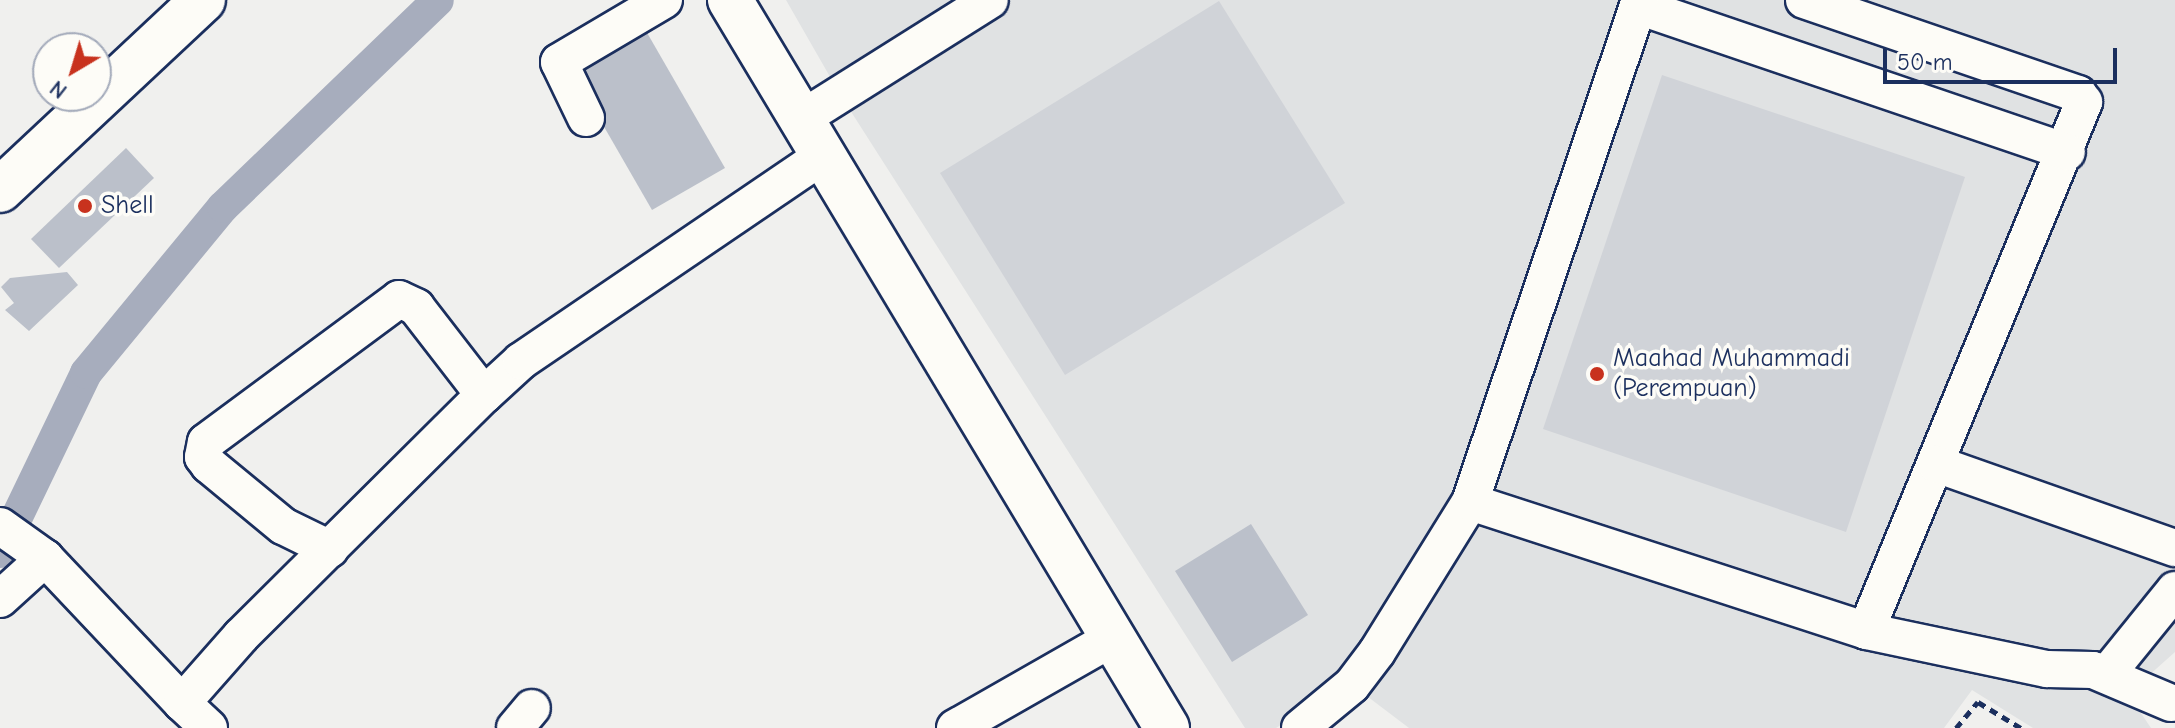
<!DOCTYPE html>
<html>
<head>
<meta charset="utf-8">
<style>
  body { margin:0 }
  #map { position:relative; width:2175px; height:728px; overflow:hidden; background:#f0f0ee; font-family:"Comic Neue",sans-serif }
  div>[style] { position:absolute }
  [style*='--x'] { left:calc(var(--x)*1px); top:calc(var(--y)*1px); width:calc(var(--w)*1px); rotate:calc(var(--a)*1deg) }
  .built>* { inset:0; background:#e0e2e3 }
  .green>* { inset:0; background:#d0d3d8 }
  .canal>* { height:32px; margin:-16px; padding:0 16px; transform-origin:16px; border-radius:16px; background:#a7adbd }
  .building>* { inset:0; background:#bbc0ca }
  .path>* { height:5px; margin-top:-2.5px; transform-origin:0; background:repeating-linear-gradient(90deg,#1b2f5e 0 8px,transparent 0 14px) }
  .roads { filter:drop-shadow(2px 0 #1b2f5e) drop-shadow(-2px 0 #1b2f5e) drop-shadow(0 2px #1b2f5e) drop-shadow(0 -2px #1b2f5e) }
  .minor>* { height:36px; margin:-18px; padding:0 18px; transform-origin:18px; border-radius:18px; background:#fdfcf7 }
  .major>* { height:44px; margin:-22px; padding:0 22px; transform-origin:22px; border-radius:22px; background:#fdfcf7 }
  .dots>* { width:22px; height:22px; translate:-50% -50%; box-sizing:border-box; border:4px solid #fdfcf7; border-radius:50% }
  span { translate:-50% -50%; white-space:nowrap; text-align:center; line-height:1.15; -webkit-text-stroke:7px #fdfcf7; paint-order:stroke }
  .poi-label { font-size:26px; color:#1b2f5e }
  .left { translate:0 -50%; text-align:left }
  .north { position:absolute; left:32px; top:32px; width:80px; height:80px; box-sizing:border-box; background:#fdfcf7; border:2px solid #a3aaba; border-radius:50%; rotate:218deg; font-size:22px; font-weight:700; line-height:32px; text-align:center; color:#1b2f5e }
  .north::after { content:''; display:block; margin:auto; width:28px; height:36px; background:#c8321e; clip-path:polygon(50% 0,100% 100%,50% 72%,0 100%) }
  .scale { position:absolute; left:1883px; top:48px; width:234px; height:36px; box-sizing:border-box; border:4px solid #1b2f5e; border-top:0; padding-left:10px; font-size:24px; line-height:28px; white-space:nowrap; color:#1b2f5e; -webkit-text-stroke:6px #fdfcf7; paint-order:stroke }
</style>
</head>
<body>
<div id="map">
  <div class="built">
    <div style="clip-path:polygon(786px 0,2175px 0,2175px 652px,2128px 694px,2151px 728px,2033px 728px,1972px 690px,1944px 728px,1409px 728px,1343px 678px,1325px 697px,1276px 728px,1245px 728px,841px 96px)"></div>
  </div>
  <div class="green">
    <div style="clip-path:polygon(1219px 1px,1345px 203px,1065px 375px,940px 173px)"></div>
    <div style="clip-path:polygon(1662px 75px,1965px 177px,1846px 532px,1543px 429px)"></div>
  </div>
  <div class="canal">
    <div style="--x:0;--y:552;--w:199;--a:-64.3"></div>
    <div style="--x:86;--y:373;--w:215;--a:-50.5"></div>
    <div style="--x:223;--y:207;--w:298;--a:-43.9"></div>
  </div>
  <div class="building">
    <div style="clip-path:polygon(642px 24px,725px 168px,652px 210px,569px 66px)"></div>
    <div style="clip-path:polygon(126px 148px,154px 178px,59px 268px,31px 239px)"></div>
    <div style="clip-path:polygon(67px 272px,78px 285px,29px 331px,5px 310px,14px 303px,1px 287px,10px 278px)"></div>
    <div style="clip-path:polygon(1251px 524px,1308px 615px,1232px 662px,1175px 571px)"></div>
  </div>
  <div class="path">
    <div style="--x:1956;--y:728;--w:34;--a:-50"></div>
    <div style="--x:1978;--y:702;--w:50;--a:31.2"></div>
  </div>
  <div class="roads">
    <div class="minor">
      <div style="--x:1804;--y:0;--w:290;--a:18.9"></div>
      <div style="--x:2078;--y:94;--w:10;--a:53"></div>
      <div style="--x:2084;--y:102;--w:572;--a:112.4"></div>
      <div style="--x:1638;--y:6;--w:453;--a:18.8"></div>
      <div style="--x:586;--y:118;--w:62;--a:-115.7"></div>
      <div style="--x:559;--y:62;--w:122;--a:-30.6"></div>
      <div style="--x:801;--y:119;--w:223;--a:-32.2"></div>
      <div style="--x:1936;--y:464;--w:253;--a:19.4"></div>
      <div style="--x:1470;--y:502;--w:530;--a:-71.29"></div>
      <div style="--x:0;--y:526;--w:55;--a:35.4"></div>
      <div style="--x:45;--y:558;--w:199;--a:46.6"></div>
      <div style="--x:330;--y:549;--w:52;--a:-153.9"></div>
      <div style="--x:283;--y:526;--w:96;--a:-140.5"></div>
      <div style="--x:209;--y:465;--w:10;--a:-127"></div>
      <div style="--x:203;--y:457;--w:15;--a:-79"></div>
      <div style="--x:206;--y:442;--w:240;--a:-36.5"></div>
      <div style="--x:399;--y:299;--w:19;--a:25"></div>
      <div style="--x:416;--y:307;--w:111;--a:52.3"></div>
      <div style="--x:0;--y:599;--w:61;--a:-42.3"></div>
      <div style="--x:2107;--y:674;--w:108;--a:-51"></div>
      <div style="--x:209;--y:728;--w:37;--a:-137"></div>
      <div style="--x:182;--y:703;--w:89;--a:-48.6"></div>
      <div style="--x:241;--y:636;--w:342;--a:-44.8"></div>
      <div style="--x:484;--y:395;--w:50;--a:-42.6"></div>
      <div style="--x:521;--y:361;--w:365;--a:-34.2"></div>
      <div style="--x:515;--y:728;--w:26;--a:-50"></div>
      <div style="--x:955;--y:728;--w:182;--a:-29.7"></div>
      <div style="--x:1300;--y:728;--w:67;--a:-39.6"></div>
      <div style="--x:1352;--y:685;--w:41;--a:-52.9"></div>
      <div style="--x:1377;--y:652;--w:176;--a:-58.2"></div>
      <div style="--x:1470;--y:502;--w:416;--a:18"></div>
      <div style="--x:1866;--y:631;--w:185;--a:11.9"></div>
      <div style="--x:2047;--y:669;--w:46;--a:1.2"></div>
      <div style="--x:2093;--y:670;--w:85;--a:22.9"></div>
    </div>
    <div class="major">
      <div style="--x:730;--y:0;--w:849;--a:59.02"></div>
      <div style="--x:0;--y:190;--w:278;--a:-43.1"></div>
    </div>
  </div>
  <div class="dots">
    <div style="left:85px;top:206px;background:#c8321e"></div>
    <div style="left:1597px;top:374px;background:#c8321e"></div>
  </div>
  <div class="poi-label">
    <span class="left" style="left:101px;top:206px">Shell</span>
    <span class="left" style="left:1613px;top:374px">Maahad Muhammadi<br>(Perempuan)</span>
  </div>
  <div class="north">N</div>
  <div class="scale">50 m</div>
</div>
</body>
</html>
